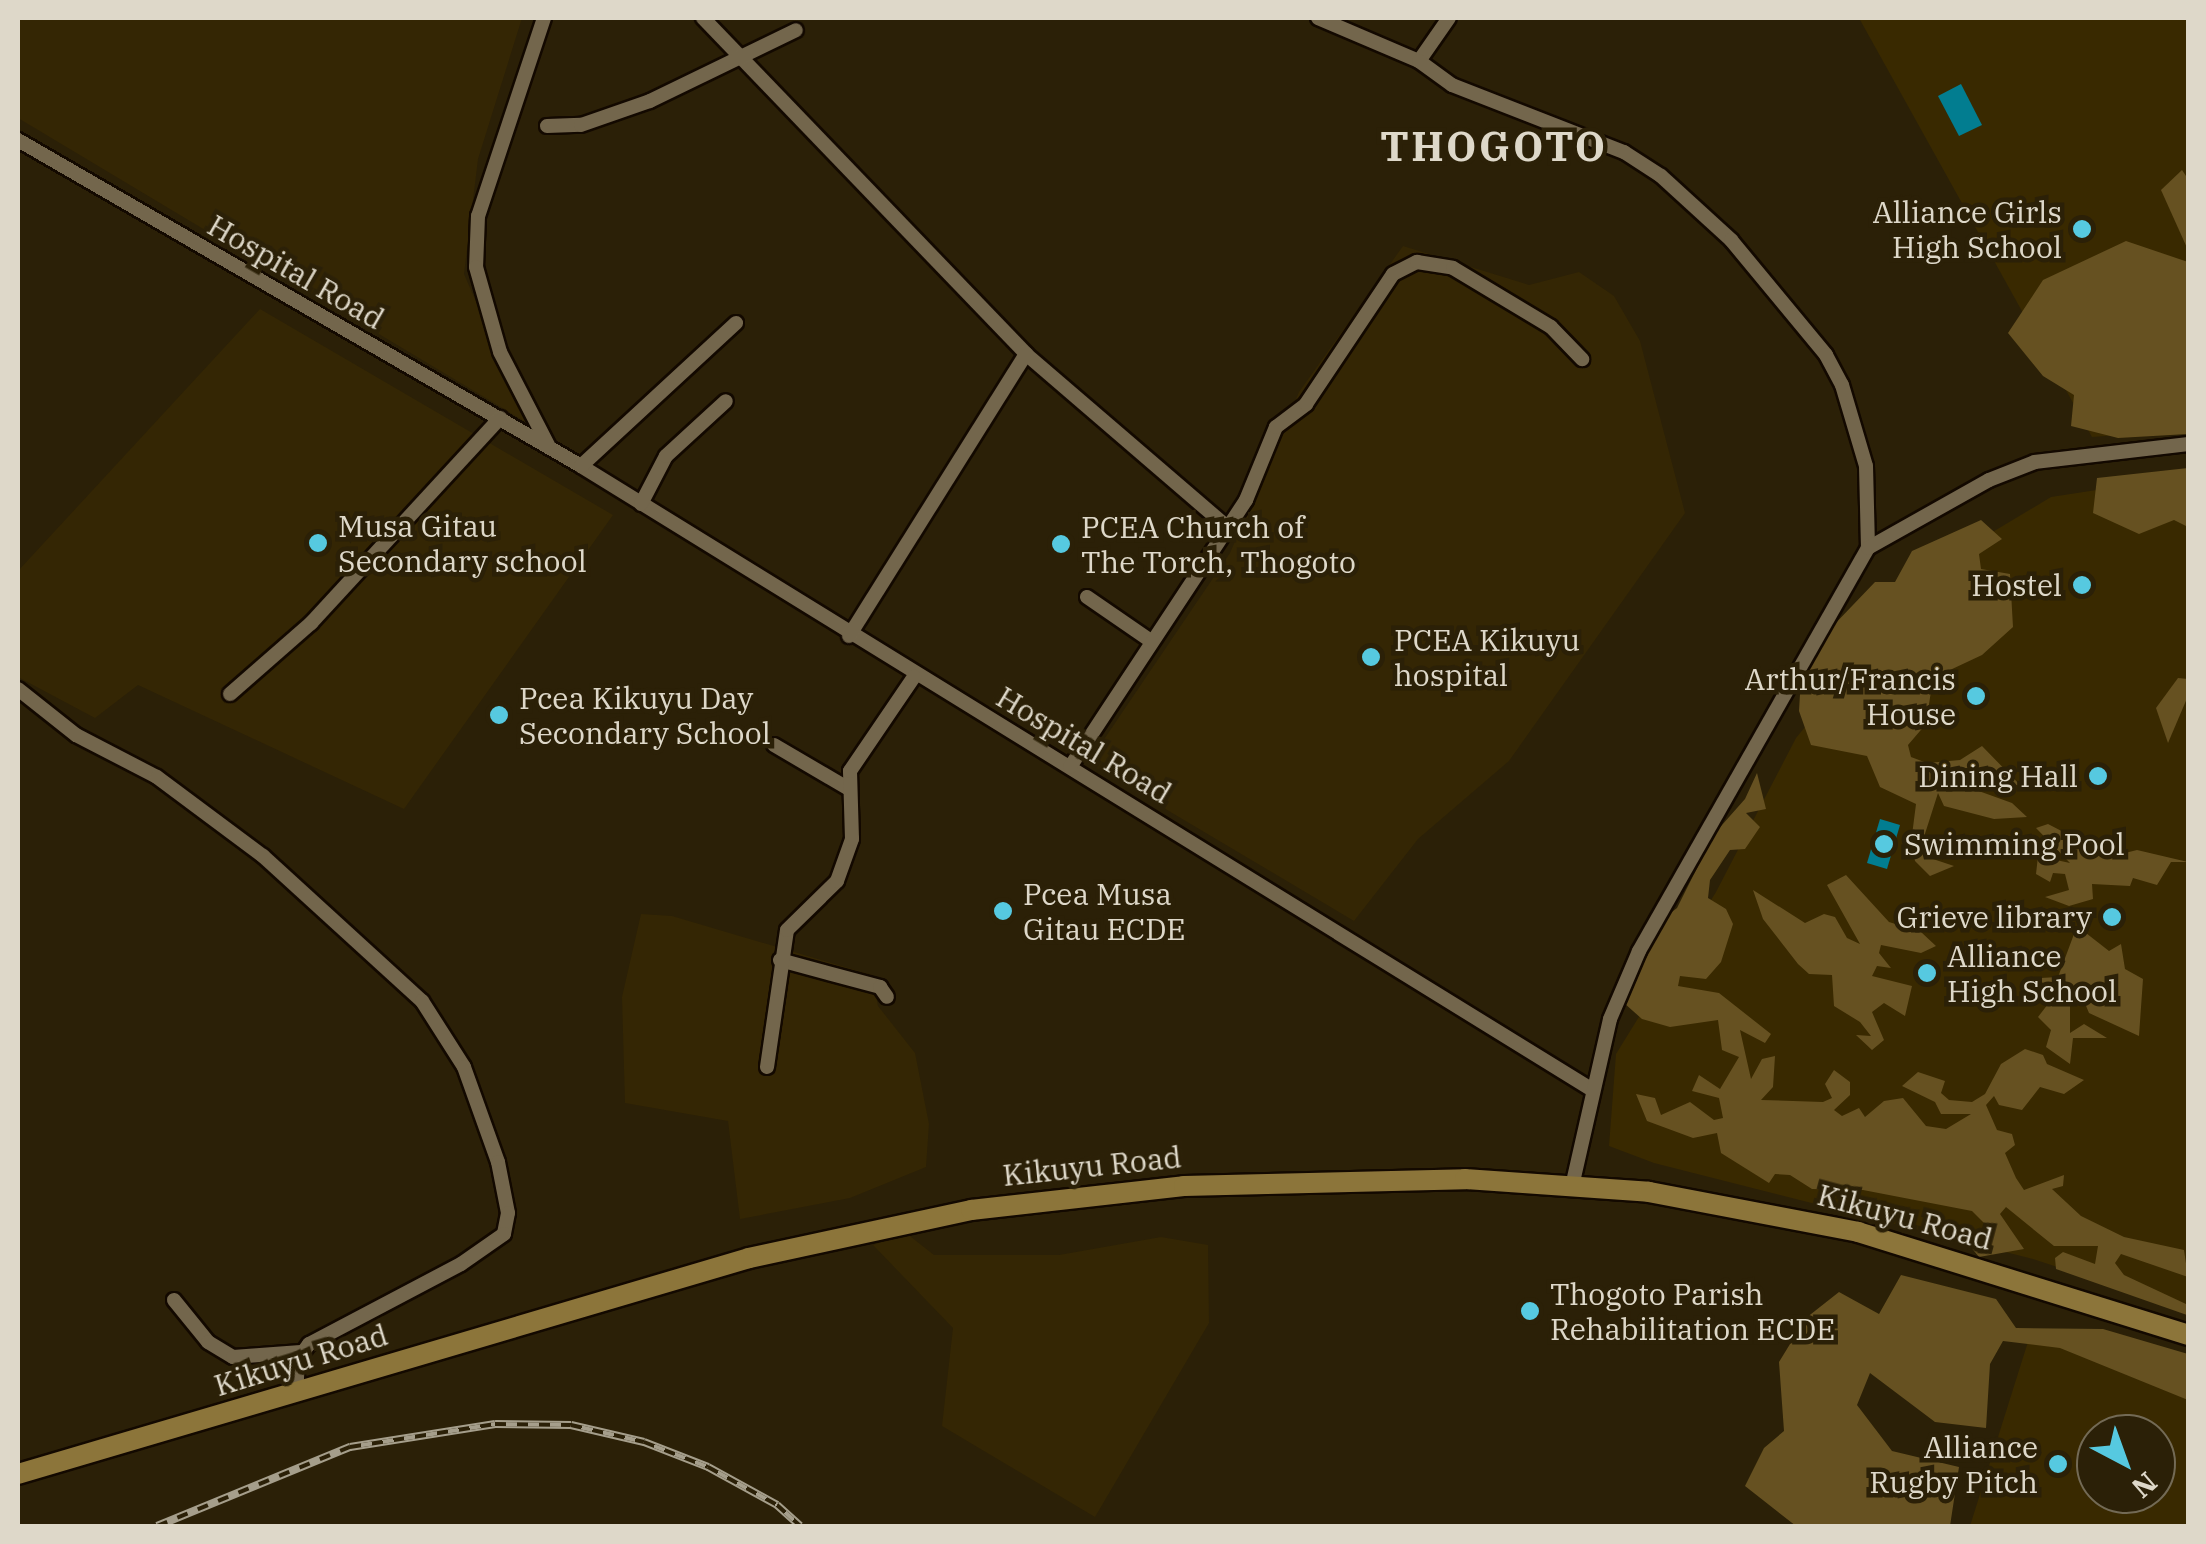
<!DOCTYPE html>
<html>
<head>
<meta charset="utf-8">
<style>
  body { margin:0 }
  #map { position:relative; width:2206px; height:1544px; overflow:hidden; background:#2b2007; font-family:"IBM Plex Serif",serif }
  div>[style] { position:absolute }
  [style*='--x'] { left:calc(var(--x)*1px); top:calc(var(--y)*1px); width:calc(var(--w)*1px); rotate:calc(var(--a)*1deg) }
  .built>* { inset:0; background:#342604 }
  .green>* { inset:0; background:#392900 }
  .forest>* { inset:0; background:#665121 }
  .water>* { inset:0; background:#027d90 }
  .roads { filter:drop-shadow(2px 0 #130900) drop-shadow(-2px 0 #130900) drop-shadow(0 2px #130900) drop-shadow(0 -2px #130900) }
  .street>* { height:14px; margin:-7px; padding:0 7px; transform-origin:7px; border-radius:7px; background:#73664c }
  .secondary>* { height:20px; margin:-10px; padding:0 10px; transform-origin:10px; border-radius:10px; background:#8c753a }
  .rail>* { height:8px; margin-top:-4px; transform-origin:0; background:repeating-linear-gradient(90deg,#2b2007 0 11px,#a59e8b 0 22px); box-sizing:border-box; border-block:2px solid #a59e8b }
  .dots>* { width:28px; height:28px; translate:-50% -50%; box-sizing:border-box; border:5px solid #2b2007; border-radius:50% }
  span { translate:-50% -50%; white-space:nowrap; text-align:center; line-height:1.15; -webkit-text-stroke:9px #2b2007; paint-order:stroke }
  .poi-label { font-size:30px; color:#ded8c9 }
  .right { translate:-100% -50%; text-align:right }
  .left { translate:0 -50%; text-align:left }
  .street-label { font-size:30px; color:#ded8c9 }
  .district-label { font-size:40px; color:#ded8c9; font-weight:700; letter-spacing:2.5px }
  .frame { position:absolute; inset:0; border:20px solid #ded8c9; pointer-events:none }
  .north { position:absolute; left:2076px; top:1414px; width:100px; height:100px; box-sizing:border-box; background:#2b2007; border:2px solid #736a55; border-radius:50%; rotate:139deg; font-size:28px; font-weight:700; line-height:40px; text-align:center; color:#ded8c9 }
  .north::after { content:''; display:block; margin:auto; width:35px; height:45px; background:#56c9e0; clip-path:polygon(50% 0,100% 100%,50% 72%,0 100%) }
</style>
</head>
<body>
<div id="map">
  <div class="built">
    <div style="clip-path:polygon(18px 18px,522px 18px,478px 159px,464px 274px,529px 424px,18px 118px)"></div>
    <div style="clip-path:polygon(1403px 246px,1529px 285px,1579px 272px,1614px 296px,1640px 341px,1685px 513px,1509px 761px,1418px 839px,1354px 921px,1088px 763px,1230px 553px,1299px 392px)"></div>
    <div style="clip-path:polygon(260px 309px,613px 515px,404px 809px,138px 685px,95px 718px,18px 677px,18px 571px)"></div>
    <div style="clip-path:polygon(641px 914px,672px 916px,872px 975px,878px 1006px,915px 1053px,929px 1124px,926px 1167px,850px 1198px,740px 1219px,728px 1121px,625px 1103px,622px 997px)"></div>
    <div style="clip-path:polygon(906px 1233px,934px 1255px,1059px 1255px,1161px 1237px,1208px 1245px,1209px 1323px,1095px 1517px,942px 1426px,953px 1328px,873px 1245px)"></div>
  </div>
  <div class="green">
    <div style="clip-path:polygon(1859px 18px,2188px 18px,2188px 430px,2092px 437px)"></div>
    <div style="clip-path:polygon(2188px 476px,2188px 1310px,2033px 1259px,1654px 1163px,1609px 1146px,1616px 1054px,1716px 892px,1796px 738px,1891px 622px,1966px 548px,2051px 497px)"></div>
    <div style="clip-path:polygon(evenodd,2032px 1329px,2188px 1380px,2188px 1526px,1970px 1526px,2032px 1329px,2096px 1434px,2156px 1434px,2156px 1494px,2096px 1494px,2096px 1434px)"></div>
  </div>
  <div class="forest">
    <div style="clip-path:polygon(2182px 170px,2188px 179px,2188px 250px,2161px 190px)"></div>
    <div style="clip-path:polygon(2126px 241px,2188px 262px,2188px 434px,2118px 438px,2071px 426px,2074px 395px,2043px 376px,2008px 333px,2043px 280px)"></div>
    <div style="clip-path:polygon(2188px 468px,2188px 527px,2174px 520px,2139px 534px,2093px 513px,2097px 478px)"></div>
    <div style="clip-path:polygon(1981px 520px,2002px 539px,1979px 554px,1981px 569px,2010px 574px,2013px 627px,1982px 655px,1933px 678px,1926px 724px,1908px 745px,1911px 757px,1927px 763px,1960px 760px,1982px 746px,2022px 787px,1969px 767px,1951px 781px,2012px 803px,2027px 817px,1994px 819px,1944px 806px,1938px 793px,1923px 840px,1927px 857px,1954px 866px,1930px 876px,1915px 861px,1911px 843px,1916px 804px,1880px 787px,1867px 756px,1811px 745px,1799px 711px,1801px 677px,1829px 630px,1875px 582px,1895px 582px,1912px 551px)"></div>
    <div style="clip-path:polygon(2178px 678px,2188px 679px,2188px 696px,2168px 743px,2156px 708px)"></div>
    <div style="clip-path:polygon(1757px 773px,1766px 809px,1746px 813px,1760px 827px,1745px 849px,1730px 850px,1710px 880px,1708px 898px,1726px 909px,1733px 924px,1721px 962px,1706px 979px,1680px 976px,1678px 986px,1719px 993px,1771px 1034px,1765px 1043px,1740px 1030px,1751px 1079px,1762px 1059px,1775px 1056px,1773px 1087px,1761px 1100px,1823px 1102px,1832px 1098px,1825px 1084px,1834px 1070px,1850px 1082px,1850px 1095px,1834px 1110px,1842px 1116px,1859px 1108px,1865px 1117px,1884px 1101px,1903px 1098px,1926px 1126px,1946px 1129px,1971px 1114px,1941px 1114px,1935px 1102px,1902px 1086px,1918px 1072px,1945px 1081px,1941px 1093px,1949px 1100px,1972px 1102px,1985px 1094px,2001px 1064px,2025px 1049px,2043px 1055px,2047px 1064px,2084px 1080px,2064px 1094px,2040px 1087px,2022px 1110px,1999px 1105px,1994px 1096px,1986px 1105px,1997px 1130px,2012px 1134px,2015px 1145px,2005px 1153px,2016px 1178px,2024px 1190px,2064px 1175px,2063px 1186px,2052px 1189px,2081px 1216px,2124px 1237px,2184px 1250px,2188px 1277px,2121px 1254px,2115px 1263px,2124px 1275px,2186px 1304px,2187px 1315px,2056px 1269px,2055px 1258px,2063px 1252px,2095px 1264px,2098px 1246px,2054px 1246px,2006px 1207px,2000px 1214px,2024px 1249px,1979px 1257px,1961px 1235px,1991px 1244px,1992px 1231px,1972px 1211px,1863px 1190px,1812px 1189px,1790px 1175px,1775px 1174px,1769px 1183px,1721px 1153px,1717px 1133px,1693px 1138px,1647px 1121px,1636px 1094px,1655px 1098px,1661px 1115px,1690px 1102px,1714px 1120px,1723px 1118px,1719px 1098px,1692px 1091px,1699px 1075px,1720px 1089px,1739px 1057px,1722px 1050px,1718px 1020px,1670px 1027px,1642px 1019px,1624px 1003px,1664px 918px,1677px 908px,1714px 834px,1745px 799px)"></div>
    <div style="clip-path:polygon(2048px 824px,2075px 838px,2115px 843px,2121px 854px,2137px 850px,2188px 862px,2171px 862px,2157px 885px,2133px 878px,2130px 886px,2092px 884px,2093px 899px,2069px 906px,2045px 897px,2069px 890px,2065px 874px,2053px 873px,2050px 882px,2036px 874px,2038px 856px,2070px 863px,2036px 828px)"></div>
    <div style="clip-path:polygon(1846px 875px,1889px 922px,1921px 932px,1936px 946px,1921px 953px,1881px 945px,1879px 953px,1891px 968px,1877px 966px,1872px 976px,1912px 986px,1905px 1016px,1884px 1003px,1872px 1012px,1884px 1040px,1872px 1050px,1856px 1035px,1871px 1036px,1860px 1022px,1834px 1006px,1832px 975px,1809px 974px,1798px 964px,1763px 919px,1753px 890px,1805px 923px,1824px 914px,1835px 917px,1847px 938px,1860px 944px,1827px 885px)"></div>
    <div style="clip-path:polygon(2077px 926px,2109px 951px,2121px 944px,2125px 969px,2143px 979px,2139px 1036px,2089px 1013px,2084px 1001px,2070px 995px,2070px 1033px,2084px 1024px,2107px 1038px,2073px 1038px,2070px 1064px,2046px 1047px,2051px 1030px,2038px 1017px,2048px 1004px,2063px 1004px,2041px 981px,2022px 979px,2058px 977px)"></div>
    <div style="clip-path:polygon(1901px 1275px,1996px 1299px,2016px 1328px,2103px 1329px,2188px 1354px,2188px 1400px,2060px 1348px,2003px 1341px,1990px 1364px,1986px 1428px,1935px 1422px,1870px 1373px,1857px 1405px,1892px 1451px,1959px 1467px,1950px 1526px,1796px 1526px,1745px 1486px,1764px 1448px,1784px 1431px,1779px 1362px,1806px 1318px,1839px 1292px,1879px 1314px)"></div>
  </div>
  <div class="water">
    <div style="clip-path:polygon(1961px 84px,1982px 125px,1959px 136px,1938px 96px)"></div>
    <div style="clip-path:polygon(1880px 819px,1900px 825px,1887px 869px,1867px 863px)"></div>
  </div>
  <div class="roads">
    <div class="street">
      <div style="--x:544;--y:18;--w:209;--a:108.4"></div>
      <div style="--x:478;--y:216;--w:51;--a:92.2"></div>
      <div style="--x:476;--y:267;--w:88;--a:74.2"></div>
      <div style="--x:500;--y:352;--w:107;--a:62.7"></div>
      <div style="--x:703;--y:18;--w:466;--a:46.1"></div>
      <div style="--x:1026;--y:354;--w:267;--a:40.7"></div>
      <div style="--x:1318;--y:18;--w:110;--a:23.1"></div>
      <div style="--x:1419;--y:61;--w:52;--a:-55.1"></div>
      <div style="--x:1419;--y:61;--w:41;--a:36"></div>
      <div style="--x:1452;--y:85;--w:185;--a:21.3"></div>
      <div style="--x:1624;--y:152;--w:44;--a:33"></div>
      <div style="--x:1661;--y:176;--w:95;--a:42.4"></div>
      <div style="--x:1731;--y:240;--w:149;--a:50.4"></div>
      <div style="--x:1826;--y:355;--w:34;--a:62"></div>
      <div style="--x:1842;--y:385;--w:84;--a:73.5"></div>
      <div style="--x:1866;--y:466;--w:82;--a:88.6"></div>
      <div style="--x:547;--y:126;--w:34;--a:-2"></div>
      <div style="--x:581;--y:125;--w:73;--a:-19.2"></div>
      <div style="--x:650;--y:101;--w:162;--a:-25.9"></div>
      <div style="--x:18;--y:140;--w:651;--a:30.07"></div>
      <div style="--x:581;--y:466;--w:1187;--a:31.67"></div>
      <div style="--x:581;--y:466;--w:211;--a:-42.7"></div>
      <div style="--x:641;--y:504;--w:54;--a:-62.5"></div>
      <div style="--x:666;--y:456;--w:81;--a:-42.5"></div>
      <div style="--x:1087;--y:597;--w:78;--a:34.5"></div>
      <div style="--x:849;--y:636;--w:333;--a:-57.9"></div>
      <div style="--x:18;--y:689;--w:74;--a:38.4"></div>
      <div style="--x:76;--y:735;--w:91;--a:27.4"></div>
      <div style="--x:157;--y:777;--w:132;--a:36.7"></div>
      <div style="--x:263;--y:856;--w:215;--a:42.4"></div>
      <div style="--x:422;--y:1001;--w:78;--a:57.5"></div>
      <div style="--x:464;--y:1067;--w:101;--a:70.3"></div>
      <div style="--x:498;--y:1162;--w:52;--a:78.9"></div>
      <div style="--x:508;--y:1213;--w:21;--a:101"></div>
      <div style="--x:504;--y:1234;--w:52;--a:145.1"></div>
      <div style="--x:461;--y:1264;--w:172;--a:152.2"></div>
      <div style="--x:309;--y:1344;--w:19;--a:126"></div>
      <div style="--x:298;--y:1359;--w:35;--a:93"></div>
      <div style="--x:230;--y:694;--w:108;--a:-41.2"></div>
      <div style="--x:311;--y:623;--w:279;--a:-47.3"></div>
      <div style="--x:774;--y:745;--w:87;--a:30.4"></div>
      <div style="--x:1070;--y:767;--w:320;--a:-56.6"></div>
      <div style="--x:1246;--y:500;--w:79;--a:-67.7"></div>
      <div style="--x:1276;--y:427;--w:38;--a:-37"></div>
      <div style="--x:1306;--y:404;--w:156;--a:-56.2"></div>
      <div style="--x:1393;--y:274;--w:27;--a:-27"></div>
      <div style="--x:1417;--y:262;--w:36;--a:9"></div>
      <div style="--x:1453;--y:268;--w:114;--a:31"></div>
      <div style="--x:1551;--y:327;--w:45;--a:45.9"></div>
      <div style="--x:780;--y:960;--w:104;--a:15.1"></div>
      <div style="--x:880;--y:987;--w:12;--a:55"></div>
      <div style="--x:767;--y:1067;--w:138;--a:-81.7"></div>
      <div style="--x:787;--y:930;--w:70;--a:-44.4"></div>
      <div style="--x:837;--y:881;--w:45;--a:-70.3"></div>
      <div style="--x:852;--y:839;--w:68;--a:-91.7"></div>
      <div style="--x:850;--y:771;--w:114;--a:-55.8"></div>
      <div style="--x:1573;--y:1182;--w:167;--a:-77.2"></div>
      <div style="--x:1610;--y:1019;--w:74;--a:-66.9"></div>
      <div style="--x:1639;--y:951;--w:464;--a:-60.4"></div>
      <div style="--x:1868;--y:548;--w:139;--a:-29.3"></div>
      <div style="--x:1989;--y:480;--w:49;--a:-21.4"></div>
      <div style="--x:2035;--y:462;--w:154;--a:-6.7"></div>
      <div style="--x:174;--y:1300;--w:54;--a:51"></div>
      <div style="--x:208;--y:1342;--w:29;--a:31"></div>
      <div style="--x:233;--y:1357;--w:68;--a:-4.2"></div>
    </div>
    <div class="secondary">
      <div style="--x:18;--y:1474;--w:762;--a:-16.46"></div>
      <div style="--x:749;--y:1258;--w:227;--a:-12.2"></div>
      <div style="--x:971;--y:1210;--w:214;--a:-6.4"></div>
      <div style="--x:1184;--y:1186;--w:281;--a:-1.4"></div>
      <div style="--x:1465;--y:1179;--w:184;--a:4"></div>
      <div style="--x:1649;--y:1192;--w:213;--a:10.8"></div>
      <div style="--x:1858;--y:1232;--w:346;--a:17.3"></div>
    </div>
  </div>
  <div class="rail">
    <div style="--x:157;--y:1526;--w:209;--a:-22.3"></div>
    <div style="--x:350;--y:1447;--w:147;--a:-9"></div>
    <div style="--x:495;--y:1424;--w:76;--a:0.8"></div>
    <div style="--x:571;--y:1425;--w:75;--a:13.1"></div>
    <div style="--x:644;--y:1442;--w:69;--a:21.3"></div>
    <div style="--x:708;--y:1467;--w:79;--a:28.8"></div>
    <div style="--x:777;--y:1505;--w:31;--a:42"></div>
  </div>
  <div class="dots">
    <div style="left:2082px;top:229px;background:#56c9e0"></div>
    <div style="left:318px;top:543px;background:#56c9e0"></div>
    <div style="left:1061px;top:544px;background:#56c9e0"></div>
    <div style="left:2082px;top:585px;background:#56c9e0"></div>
    <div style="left:1371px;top:657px;background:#56c9e0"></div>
    <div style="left:1976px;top:696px;background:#56c9e0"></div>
    <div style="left:499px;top:715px;background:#56c9e0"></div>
    <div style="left:2098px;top:776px;background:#56c9e0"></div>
    <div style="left:1884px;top:844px;background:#56c9e0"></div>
    <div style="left:1003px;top:911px;background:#56c9e0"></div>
    <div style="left:2112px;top:917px;background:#56c9e0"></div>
    <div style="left:1927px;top:973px;background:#56c9e0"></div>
    <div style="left:1530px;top:1311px;background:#56c9e0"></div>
    <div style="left:2058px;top:1464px;background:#56c9e0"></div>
  </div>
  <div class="poi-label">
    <span class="right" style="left:2062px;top:229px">Alliance Girls<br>High School</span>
    <span class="left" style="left:338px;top:543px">Musa Gitau<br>Secondary school</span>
    <span class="left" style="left:1081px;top:544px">PCEA Church of<br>The Torch, Thogoto</span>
    <span class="right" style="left:2062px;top:585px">Hostel</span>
    <span class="left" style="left:1394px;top:657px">PCEA Kikuyu<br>hospital</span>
    <span class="right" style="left:1956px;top:696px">Arthur/Francis<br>House</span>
    <span class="left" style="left:519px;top:715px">Pcea Kikuyu Day<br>Secondary School</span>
    <span class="right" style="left:2078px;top:776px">Dining Hall</span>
    <span class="left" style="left:1904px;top:844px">Swimming Pool</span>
    <span class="left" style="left:1023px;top:911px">Pcea Musa<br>Gitau ECDE</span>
    <span class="right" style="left:2092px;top:917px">Grieve library</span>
    <span class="left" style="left:1947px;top:973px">Alliance<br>High School</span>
    <span class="left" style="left:1550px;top:1311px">Thogoto Parish<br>Rehabilitation ECDE</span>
    <span class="right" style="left:2038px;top:1464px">Alliance<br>Rugby Pitch</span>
  </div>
  <div class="street-label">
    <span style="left:296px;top:272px;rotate:30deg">Hospital Road</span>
    <span style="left:1084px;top:745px;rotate:31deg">Hospital Road</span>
    <span style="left:1092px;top:1166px;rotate:-6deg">Kikuyu Road</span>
    <span style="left:1905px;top:1217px;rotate:15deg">Kikuyu Road</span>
    <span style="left:301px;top:1360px;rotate:-17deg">Kikuyu Road</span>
  </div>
  <div class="district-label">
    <span style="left:1494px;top:146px">THOGOTO</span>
  </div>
  <div class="frame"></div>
  <div class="north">N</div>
</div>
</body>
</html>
